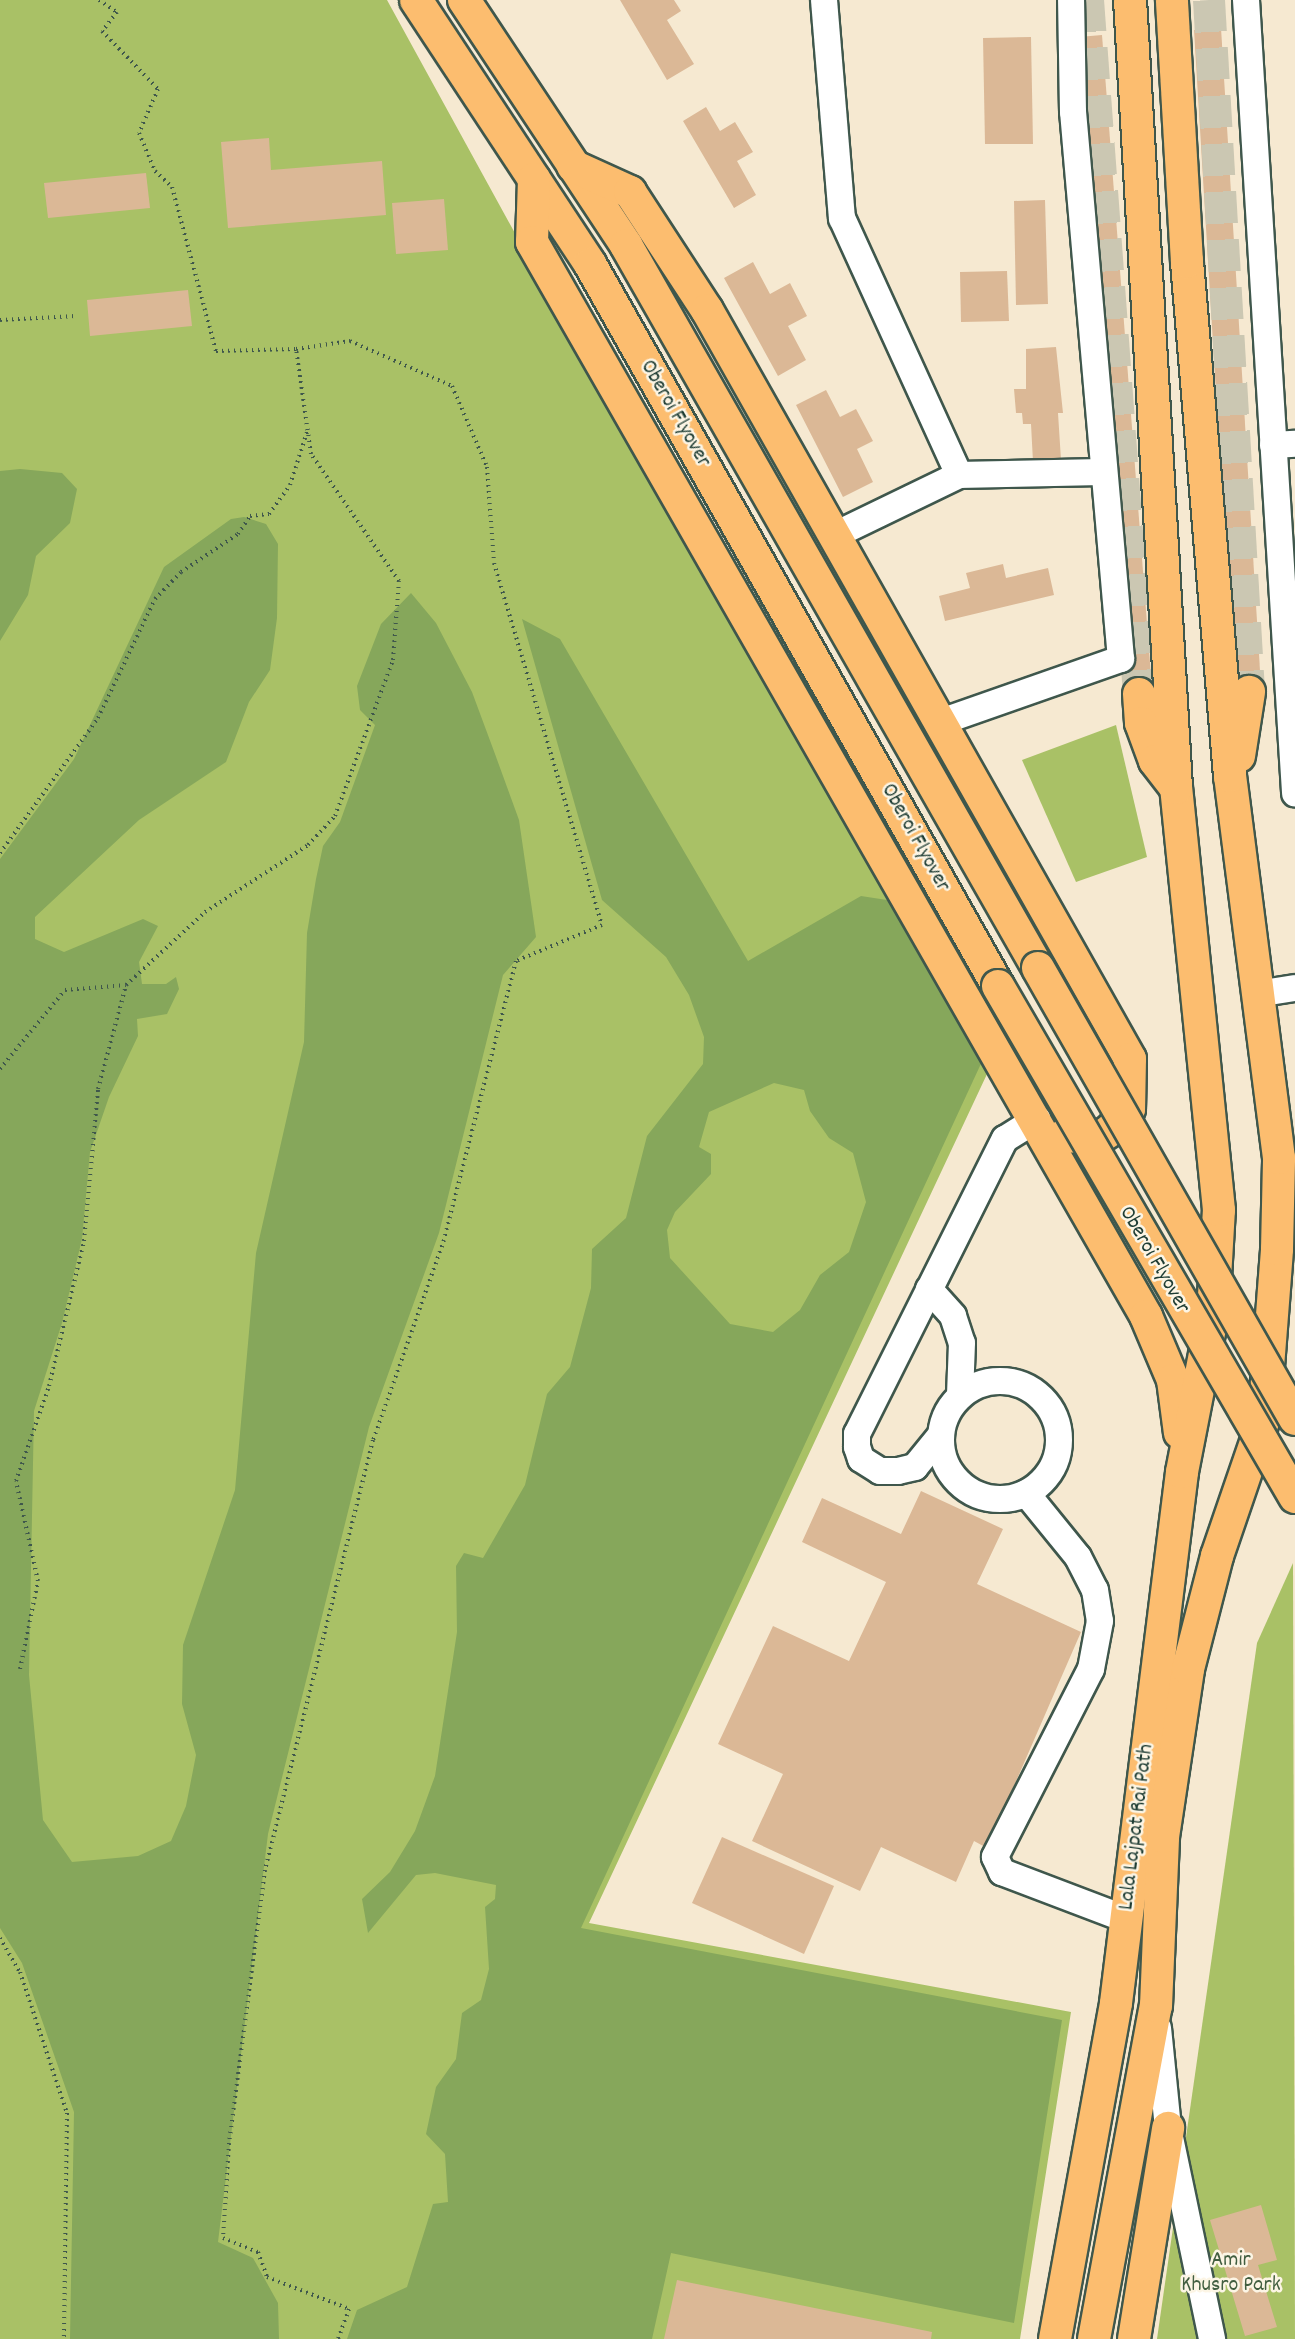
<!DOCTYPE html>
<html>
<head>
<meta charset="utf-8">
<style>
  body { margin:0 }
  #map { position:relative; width:1295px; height:2339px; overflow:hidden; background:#f6e9d1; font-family:Dekko,sans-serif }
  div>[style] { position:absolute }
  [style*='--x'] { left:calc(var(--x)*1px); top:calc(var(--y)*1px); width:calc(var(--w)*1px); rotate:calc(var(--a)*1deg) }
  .green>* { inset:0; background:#a9c166 }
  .forest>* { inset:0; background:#86a75b }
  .building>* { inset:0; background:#dbb896 }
  .major-tunnel>* { height:32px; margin-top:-16px; transform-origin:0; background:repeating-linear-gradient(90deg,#cbc7b2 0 32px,transparent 0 48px) }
  .path>* { height:4px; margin-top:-2px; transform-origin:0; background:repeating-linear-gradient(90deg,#3f574c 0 1.5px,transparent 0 6px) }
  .roads { filter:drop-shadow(2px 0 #3f574c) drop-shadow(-2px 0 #3f574c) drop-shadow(0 2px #3f574c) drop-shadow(0 -2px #3f574c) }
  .minor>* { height:26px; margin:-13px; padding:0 13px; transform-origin:13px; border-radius:13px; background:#fff }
  .minor>.ring { margin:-13px; padding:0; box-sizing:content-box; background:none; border:26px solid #fff; border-radius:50% }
  .major>* { height:32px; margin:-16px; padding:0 16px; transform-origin:16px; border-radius:16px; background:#fcbd6f }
  .bridges { filter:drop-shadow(2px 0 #3f574c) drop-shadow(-2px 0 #3f574c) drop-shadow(0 2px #3f574c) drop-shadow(0 -2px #3f574c) }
  .major-bridge>* { height:32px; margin:-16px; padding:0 16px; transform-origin:16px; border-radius:16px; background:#fcbd6f }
  span { translate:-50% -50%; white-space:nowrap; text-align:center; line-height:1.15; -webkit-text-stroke:5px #fcf5e5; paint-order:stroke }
  .street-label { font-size:22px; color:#1f3d34 }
  .park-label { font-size:22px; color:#425e40 }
</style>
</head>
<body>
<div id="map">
  <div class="green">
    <div style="clip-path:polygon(0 0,387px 0,646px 472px,995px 1057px,589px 1923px,1071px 2012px,1020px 2339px,0 2339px)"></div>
    <div style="clip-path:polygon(1116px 725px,1147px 857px,1076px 882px,1022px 760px)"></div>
    <div style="clip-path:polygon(1293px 1563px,1295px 2339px,1157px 2339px,1257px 1643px)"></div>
  </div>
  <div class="forest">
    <div style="clip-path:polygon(20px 469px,62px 473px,77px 489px,70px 523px,36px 556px,28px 595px,0 641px,0 471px)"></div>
    <div style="clip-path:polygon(244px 517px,266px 524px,278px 544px,277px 618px,270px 670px,249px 702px,226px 762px,139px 820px,35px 917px,35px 939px,64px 952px,143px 919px,158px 926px,139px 962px,142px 984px,166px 984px,176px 977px,179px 989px,167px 1014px,137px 1019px,138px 1036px,109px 1097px,90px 1152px,82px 1239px,62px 1323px,34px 1411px,29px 1675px,43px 1820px,72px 1862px,138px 1856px,171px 1841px,186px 1806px,196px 1755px,182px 1704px,183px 1645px,235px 1490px,256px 1253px,304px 1042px,307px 933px,316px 879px,323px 846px,340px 822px,375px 725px,360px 710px,357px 686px,381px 624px,411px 593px,436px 623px,472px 692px,495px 754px,519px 820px,536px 937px,503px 975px,439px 1233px,369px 1427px,268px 1834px,218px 2242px,253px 2258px,278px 2303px,279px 2339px,70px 2339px,74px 2112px,22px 1963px,0 1928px,0 859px,74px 759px,164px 567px,231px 519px)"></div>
    <div style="clip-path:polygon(evenodd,522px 619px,560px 639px,748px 961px,861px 896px,887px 900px,907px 924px,985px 1055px,581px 1928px,1062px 2020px,1014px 2323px,671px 2253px,652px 2339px,347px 2339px,357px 2310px,407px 2287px,433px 2204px,448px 2202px,445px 2154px,426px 2134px,436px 2087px,456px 2059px,462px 2013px,481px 2000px,489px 1969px,485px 1907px,495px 1899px,496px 1885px,435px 1873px,416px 1875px,368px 1933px,362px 1899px,390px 1872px,415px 1831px,435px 1776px,457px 1632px,456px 1566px,464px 1553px,483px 1558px,525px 1485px,547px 1394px,570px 1367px,591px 1288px,592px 1249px,626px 1218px,647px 1136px,703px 1064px,704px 1037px,689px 995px,666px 957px,602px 900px,522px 619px,774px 1083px,804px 1090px,810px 1111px,829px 1138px,853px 1153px,866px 1202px,849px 1252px,820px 1275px,800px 1310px,773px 1332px,730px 1324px,670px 1258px,667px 1230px,675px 1212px,711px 1174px,711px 1154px,699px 1147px,709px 1112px,774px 1083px)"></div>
  </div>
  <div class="building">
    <div style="clip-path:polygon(620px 0,674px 0,681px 11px,667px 20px,694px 64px,667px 80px)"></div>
    <div style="clip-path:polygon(1221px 28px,1261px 687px,1234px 689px,1194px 30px)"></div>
    <div style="clip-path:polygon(1102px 35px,1151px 676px,1128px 678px,1079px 37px)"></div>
    <div style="clip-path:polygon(1031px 37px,1033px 144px,985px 144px,983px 38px)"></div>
    <div style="clip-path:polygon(706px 107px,720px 131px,735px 122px,753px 152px,737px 161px,756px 195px,734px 208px,683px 121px)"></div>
    <div style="clip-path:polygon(269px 138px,271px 170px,382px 161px,386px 215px,228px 228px,221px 142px)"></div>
    <div style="clip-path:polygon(146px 173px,150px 208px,48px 218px,44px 183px)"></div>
    <div style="clip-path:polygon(444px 199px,448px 250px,396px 254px,392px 203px)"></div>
    <div style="clip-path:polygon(1045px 200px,1048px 304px,1016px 305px,1014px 201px)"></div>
    <div style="clip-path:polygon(753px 262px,770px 294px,790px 283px,807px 316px,788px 326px,806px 360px,778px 376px,724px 278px)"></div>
    <div style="clip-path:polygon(1007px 271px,1009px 321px,961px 322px,960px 272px)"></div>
    <div style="clip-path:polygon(188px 290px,192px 326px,90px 336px,87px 300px)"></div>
    <div style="clip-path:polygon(1056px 347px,1063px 413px,1058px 413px,1061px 460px,1033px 462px,1031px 424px,1023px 424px,1022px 413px,1016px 413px,1014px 389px,1026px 389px,1026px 349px)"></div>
    <div style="clip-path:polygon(826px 390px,840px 417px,856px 409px,873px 441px,857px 449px,873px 482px,843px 497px,796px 405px)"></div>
    <div style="clip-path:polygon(1003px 564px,1006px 578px,1048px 568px,1054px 595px,945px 621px,939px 596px,970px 588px,966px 573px)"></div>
    <div style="clip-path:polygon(921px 1491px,1003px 1529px,977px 1584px,1081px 1632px,987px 1848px,974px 1841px,956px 1882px,881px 1847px,860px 1891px,752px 1841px,783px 1774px,718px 1744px,773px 1626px,849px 1661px,886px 1582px,802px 1542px,822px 1498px,901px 1534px)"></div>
    <div style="clip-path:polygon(722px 1837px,834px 1886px,804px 1954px,692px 1903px)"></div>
    <div style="clip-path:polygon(1261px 2205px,1277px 2260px,1258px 2265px,1277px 2327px,1245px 2336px,1210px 2220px)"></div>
    <div style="clip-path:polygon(677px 2280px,932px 2332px,931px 2339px,664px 2339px)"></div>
  </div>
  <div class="major-tunnel">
    <div style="--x:1088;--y:0;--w:696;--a:85.8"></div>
    <div style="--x:1209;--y:0;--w:693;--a:86.69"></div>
  </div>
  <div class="path">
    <div style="--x:99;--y:0;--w:22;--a:34"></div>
    <div style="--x:117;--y:12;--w:24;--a:128"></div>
    <div style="--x:102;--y:31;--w:81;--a:46"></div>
    <div style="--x:158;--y:89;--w:48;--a:113.4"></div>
    <div style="--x:139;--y:133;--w:41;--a:67.2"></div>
    <div style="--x:155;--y:171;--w:23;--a:43"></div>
    <div style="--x:172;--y:187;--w:170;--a:75"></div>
    <div style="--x:216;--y:351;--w:80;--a:-1.4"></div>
    <div style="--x:0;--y:320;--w:75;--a:-3.1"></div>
    <div style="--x:0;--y:853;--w:167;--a:-54"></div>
    <div style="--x:98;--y:718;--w:132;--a:-64.4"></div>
    <div style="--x:155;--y:599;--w:37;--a:-46"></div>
    <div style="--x:181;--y:572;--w:69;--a:-33.7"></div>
    <div style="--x:238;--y:534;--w:22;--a:-56"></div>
    <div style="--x:250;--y:516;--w:19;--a:-6"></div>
    <div style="--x:269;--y:514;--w:36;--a:-54"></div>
    <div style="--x:290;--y:485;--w:59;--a:-72.2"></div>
    <div style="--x:0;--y:1069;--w:102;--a:-50.6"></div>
    <div style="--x:65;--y:990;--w:61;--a:-4.7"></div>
    <div style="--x:20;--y:1669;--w:90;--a:-78.4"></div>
    <div style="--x:38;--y:1581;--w:102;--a:-102.4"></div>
    <div style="--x:16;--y:1481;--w:101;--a:-70.8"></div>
    <div style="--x:49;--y:1386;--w:149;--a:-76.4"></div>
    <div style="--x:84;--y:1241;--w:153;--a:-84.7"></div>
    <div style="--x:98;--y:1089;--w:108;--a:-74.9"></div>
    <div style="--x:126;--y:985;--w:108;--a:-42.7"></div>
    <div style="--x:205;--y:912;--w:123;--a:-33"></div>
    <div style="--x:308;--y:845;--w:40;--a:-47"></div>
    <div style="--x:335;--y:816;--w:166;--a:-69.6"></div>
    <div style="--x:393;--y:660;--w:79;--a:-85.7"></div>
    <div style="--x:399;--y:581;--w:155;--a:-124.7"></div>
    <div style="--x:311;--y:454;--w:106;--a:-98.1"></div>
    <div style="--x:296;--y:349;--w:55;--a:-8.4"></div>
    <div style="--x:350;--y:341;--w:111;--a:23.8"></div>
    <div style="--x:452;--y:386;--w:88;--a:66.6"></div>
    <div style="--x:487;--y:467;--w:96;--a:85.8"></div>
    <div style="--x:494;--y:563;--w:378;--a:73.4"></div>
    <div style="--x:602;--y:925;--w:93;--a:157.3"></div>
    <div style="--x:516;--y:961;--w:288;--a:104.5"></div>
    <div style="--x:444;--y:1240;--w:212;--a:109.5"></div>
    <div style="--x:373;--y:1440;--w:443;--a:104.1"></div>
    <div style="--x:265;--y:1870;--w:275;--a:97.5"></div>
    <div style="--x:229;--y:2143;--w:95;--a:93.6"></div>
    <div style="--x:223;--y:2238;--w:38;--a:22"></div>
    <div style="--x:258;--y:2252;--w:27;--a:70"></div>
    <div style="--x:267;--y:2277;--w:88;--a:21.3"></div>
    <div style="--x:349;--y:2309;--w:32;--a:110"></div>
    <div style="--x:0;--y:1938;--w:39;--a:60"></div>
    <div style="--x:20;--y:1972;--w:149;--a:71.6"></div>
    <div style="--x:67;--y:2113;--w:226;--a:90.8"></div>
  </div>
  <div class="roads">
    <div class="minor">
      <div style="--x:824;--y:0;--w:219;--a:85.3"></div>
      <div style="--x:842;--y:218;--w:282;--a:65.5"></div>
      <div style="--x:1246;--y:0;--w:795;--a:86.46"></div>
      <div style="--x:1273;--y:445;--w:22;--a:-3"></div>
      <div style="--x:833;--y:536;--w:140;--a:-25.8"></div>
      <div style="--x:959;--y:475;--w:142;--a:-1.2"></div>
      <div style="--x:938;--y:723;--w:194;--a:-19.3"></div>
      <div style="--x:1121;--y:659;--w:549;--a:-95.01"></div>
      <div style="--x:1073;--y:112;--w:112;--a:-91"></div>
      <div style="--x:1257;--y:994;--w:38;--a:-9"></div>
      <div style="--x:929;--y:1289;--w:36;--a:48"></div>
      <div style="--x:953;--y:1316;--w:28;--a:72"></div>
      <div style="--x:962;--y:1343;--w:53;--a:92.2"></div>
      <div class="ring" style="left:941px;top:1381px;width:92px;height:92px"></div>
      <div style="--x:941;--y:1435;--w:41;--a:129.1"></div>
      <div style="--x:915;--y:1467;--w:17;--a:167"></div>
      <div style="--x:898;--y:1471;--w:18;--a:180"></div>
      <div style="--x:880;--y:1471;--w:22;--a:-148"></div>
      <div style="--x:861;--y:1459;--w:13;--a:-108"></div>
      <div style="--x:857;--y:1447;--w:13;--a:-90"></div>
      <div style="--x:857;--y:1434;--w:330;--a:-63.4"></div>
      <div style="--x:1005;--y:1139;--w:38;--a:-32"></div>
      <div style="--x:1026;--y:1493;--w:82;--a:50.9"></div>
      <div style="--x:1078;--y:1557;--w:37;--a:63"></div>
      <div style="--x:1095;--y:1590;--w:31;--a:81"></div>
      <div style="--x:1100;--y:1621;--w:49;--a:100.6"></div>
      <div style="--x:1091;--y:1669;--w:211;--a:117.1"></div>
      <div style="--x:995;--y:1857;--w:17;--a:65"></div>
      <div style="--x:1002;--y:1872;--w:133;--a:20.8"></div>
      <div style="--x:1158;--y:2028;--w:100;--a:84.3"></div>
      <div style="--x:1168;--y:2128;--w:216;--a:78.2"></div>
    </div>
    <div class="major">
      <div style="--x:416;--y:0;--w:316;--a:56.6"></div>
      <div style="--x:590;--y:264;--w:829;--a:60.53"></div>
      <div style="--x:464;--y:0;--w:294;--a:56.5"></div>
      <div style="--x:626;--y:245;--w:832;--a:60.32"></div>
      <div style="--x:573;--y:166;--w:63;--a:24.5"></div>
      <div style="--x:630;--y:192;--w:141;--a:56.9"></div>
      <div style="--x:707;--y:310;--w:860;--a:60.54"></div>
      <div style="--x:1130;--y:1059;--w:50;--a:91.1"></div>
      <div style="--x:1129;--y:1109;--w:28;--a:131"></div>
      <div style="--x:1111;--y:1130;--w:14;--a:146"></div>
      <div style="--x:1099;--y:1138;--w:36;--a:-177"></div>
      <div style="--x:534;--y:179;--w:63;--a:91.8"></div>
      <div style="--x:532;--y:242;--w:1237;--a:60.24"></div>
      <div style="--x:1146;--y:1316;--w:69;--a:67.1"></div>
      <div style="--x:1173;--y:1380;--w:53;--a:82.5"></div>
      <div style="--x:1139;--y:694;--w:29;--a:86"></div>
      <div style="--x:1141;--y:723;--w:40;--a:69.8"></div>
      <div style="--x:1155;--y:761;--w:34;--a:52"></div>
      <div style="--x:1239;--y:756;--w:65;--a:-81.1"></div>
      <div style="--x:1055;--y:2339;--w:341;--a:-79.7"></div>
      <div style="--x:1116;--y:2003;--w:535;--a:-82.91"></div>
      <div style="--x:1182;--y:1472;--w:162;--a:-79"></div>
      <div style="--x:1213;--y:1313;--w:103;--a:-86.7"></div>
      <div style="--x:1219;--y:1210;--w:424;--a:-95.8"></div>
      <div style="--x:1176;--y:788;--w:789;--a:-93.34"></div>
      <div style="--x:1094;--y:2339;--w:339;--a:-79.5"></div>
      <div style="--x:1156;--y:2006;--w:169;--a:-87.6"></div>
      <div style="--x:1163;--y:1837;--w:170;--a:-81.5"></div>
      <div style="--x:1188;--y:1669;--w:117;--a:-75.6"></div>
      <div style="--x:1217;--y:1556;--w:145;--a:-71.1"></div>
      <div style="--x:1264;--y:1419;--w:170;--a:-85.6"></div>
      <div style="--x:1277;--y:1249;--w:91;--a:-88.7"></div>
      <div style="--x:1279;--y:1158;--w:385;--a:-97.3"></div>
      <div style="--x:1230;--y:776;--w:516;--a:-94.78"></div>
      <div style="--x:1187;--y:262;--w:262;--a:-93.3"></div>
      <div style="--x:1134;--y:2339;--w:214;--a:-80.8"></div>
    </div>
  </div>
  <div class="bridges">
    <div class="major-bridge">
      <div style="--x:1038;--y:968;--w:519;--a:60.32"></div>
      <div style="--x:998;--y:986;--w:591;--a:59.83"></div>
    </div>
  </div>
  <div class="street-label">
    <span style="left:675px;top:414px;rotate:60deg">Oberoi Flyover</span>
    <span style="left:915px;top:838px;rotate:61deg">Oberoi Flyover</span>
    <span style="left:1154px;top:1260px;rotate:60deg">Oberoi Flyover</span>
    <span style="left:1137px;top:1827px;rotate:-83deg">Lala Lajpat Rai Path</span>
  </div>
  <div class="park-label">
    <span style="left:1231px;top:2273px">Amir<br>Khusro Park</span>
  </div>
</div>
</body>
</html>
